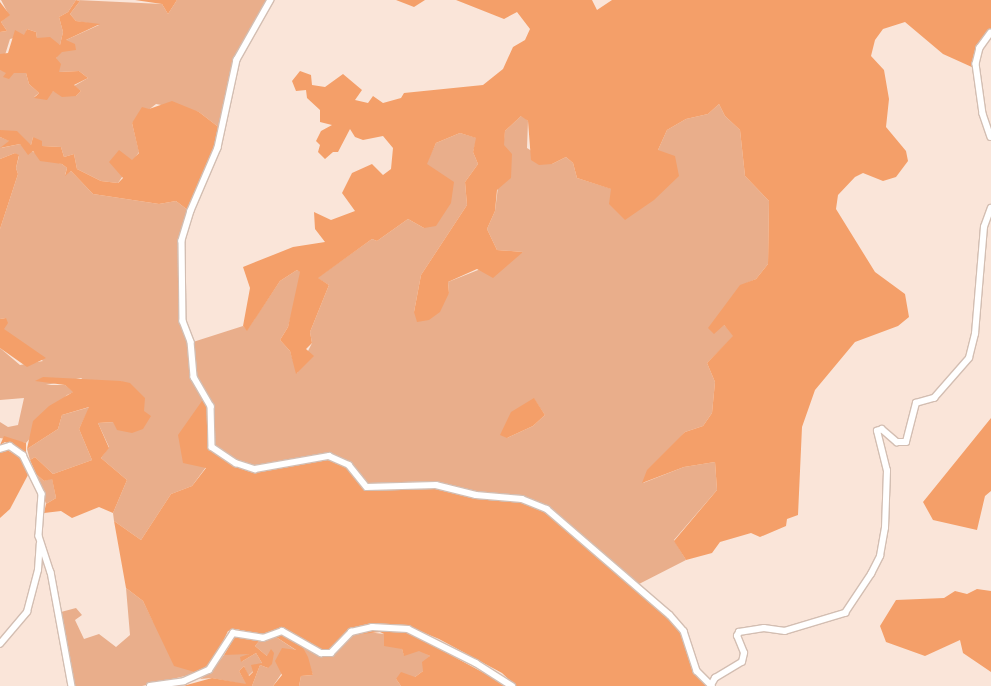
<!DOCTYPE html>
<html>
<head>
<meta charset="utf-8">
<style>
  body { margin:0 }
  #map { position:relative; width:991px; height:686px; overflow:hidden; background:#fae5d9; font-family:"Archivo Narrow",sans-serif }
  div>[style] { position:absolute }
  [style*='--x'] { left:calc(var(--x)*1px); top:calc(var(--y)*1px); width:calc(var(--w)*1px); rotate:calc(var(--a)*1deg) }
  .green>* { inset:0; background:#e9ae8b }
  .forest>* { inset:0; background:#f49f69 }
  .roads { filter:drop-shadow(1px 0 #d3beb2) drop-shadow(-1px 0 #d3beb2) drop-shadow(0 1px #d3beb2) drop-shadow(0 -1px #d3beb2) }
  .minor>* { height:5.5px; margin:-2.75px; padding:0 2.75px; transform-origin:2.75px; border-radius:2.75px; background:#fff }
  span { translate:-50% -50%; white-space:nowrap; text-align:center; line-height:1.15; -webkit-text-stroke:4px #fff; paint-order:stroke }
</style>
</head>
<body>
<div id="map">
  <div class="green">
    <div style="clip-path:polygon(1px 0,76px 0,68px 12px,59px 17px,63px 32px,60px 45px,37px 38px,36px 32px,27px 29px,25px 35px,10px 39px,5px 55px,0 54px,0 32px,7px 31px,1px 22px,9px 15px)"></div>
    <div style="clip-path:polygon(77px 0,162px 4px,168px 14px,177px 0,269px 0,235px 59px,221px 129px,199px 112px,156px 104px,132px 123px,139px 152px,118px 183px,101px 181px,77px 169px,74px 154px,64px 157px,61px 147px,41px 146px,33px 137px,31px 145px,0 130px,0 70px,26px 73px,29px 84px,39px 93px,34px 97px,53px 91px,76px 96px,81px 91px,74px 86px,88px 78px,79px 71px,59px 72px,56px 58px,66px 40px,99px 25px,76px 21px,70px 14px,80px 1px)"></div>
    <div style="clip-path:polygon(evenodd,719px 104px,725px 116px,740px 130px,745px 176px,769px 201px,768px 264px,756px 279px,740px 286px,724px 325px,734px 336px,707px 363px,715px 382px,712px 413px,703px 426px,685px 432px,643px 483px,684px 467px,715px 462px,717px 490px,674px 540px,686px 560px,639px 584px,548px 507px,437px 483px,368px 485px,350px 464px,329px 454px,255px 467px,237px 461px,214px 445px,213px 406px,196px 376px,193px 342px,243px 326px,247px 330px,280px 281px,297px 270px,301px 272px,299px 287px,288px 327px,280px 340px,290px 351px,297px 373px,312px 343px,310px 332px,329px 285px,317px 278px,372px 239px,377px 241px,408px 219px,424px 228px,426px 164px,436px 143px,460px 133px,477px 138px,473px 152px,478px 164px,465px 182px,467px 205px,421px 275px,414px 312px,449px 293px,448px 282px,523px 252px,497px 250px,487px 229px,495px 211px,505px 131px,522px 115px,528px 121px,527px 148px,552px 164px,566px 157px,573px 163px,577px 178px,612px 189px,658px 150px,667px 130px,686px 119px,708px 114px,719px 104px,534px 399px,545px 415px,533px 426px,507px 438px,534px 399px)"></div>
    <div style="clip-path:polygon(0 137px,10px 141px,1px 148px,20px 144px,45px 159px,62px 164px,67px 168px,65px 175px,71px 171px,93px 194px,159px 204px,176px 201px,189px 211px,183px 229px,181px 321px,190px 343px,192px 377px,204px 398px,206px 467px,192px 486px,171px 494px,141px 540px,114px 521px,113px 513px,127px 480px,101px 458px,109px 447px,98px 423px,114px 422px,144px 411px,121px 381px,85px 381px,81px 378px,46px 385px,65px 385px,74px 392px,67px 395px,26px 443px,0 438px,0 422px,8px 427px,18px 425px,24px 398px,0 400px,0 348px,20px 365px,43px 361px,3px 329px,6px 318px,0 319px,0 229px,18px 174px,16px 168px,19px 156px,15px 153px,0 159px)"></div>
    <div style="clip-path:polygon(90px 407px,79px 429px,92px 460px,53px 474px,35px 457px,30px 460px,27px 449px,58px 429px,62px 415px)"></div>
    <div style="clip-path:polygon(36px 474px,44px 481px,52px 478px,56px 498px,46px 504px)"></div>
    <div style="clip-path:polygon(126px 588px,143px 601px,153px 621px,198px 673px,142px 686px,74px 686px,61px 612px,76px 608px,82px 615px,75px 620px,84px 639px,99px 634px,116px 647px,130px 635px)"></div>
    <div style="clip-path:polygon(367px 632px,384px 634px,402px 649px,404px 655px,419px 650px,430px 656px,423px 671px,415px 677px,396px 679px,401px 686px,299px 686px,301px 676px,313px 675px,301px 644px,320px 656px,332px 656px,352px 635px)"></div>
    <div style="clip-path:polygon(276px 637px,297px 651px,273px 686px,252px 686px,260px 665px,268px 668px,267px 656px,255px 646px,260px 640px)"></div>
    <div style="clip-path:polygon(234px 652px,249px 654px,241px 662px,256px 653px,262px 663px,248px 676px,244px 666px,239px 671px,247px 685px,212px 678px,200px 679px,211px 672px,224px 655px)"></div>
  </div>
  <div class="forest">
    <div style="clip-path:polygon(76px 0,80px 1px,70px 14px,76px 21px,100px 24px,66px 40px,75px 44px,76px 50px,62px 52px,56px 58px,61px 64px,59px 72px,79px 71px,88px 78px,74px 85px,81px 91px,76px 96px,62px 97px,53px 91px,47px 100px,34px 98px,39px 93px,29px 84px,26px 73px,14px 73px,9px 79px,3px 77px,6px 73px,0 70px,0 54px,8px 53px,15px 30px,24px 35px,27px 29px,36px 32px,37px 38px,50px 37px,60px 45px,63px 32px,59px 17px,68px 12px)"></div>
    <div style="clip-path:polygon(135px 0,177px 0,168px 14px,162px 4px)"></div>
    <div style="clip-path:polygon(396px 0,425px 0,414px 7px)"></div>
    <div style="clip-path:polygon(456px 0,592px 0,597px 10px,612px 0,991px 0,991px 30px,978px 47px,974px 68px,943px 54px,905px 22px,883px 29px,875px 40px,871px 56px,884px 70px,889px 99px,886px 127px,906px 151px,908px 161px,896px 177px,883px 181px,863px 173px,855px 177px,838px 195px,836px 209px,875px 272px,905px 294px,909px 317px,898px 326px,855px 342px,815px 390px,802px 427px,798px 515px,787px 519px,786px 526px,760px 537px,751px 533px,720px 542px,712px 553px,686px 560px,674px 541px,717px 490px,715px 462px,684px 467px,642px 483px,647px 470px,685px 432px,703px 426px,712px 413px,715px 382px,707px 363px,733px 336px,724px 325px,714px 334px,708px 328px,740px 285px,756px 279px,768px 264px,769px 201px,745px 176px,740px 130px,725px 116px,719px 104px,708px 114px,686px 119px,667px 130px,658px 150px,675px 156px,679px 176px,654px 200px,625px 220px,609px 204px,611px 189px,577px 178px,573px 163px,566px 157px,552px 164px,539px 165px,531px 160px,528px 121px,521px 116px,505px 131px,504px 145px,512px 154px,511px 178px,497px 190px,495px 211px,487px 229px,497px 250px,523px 252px,493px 278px,477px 269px,448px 282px,449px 293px,440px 312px,429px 320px,417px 322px,414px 312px,421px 275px,467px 205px,465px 182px,478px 164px,473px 152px,476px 138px,460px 133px,436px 143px,427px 164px,454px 182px,451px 203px,436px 226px,424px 228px,408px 219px,377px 241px,372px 239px,318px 278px,329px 285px,310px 332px,312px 343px,306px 349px,314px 356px,296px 374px,290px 351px,280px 340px,288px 327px,300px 272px,297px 270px,280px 281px,247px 331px,243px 326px,250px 288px,243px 267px,293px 247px,325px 242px,315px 229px,314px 212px,331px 220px,355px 211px,342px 193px,352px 173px,372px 164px,383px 175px,391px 169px,393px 148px,383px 136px,363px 140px,355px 137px,350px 129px,338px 152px,333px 152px,325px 159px,318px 152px,320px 145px,316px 141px,321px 131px,332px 125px,320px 122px,320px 110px,307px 98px,306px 90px,296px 91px,292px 81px,300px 71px,311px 75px,312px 85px,325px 87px,343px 74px,362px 90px,355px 100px,368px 103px,373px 96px,383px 103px,401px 98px,404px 93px,483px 85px,503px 69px,513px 47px,525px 40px,530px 29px,517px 12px,504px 19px)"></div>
    <div style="clip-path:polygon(0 2px,10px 15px,1px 22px,7px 31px,0 32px)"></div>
    <div style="clip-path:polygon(172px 101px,199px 112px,221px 129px,189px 211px,176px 201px,159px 204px,93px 194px,71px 171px,65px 176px,67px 168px,62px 164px,40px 161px,33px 151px,28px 155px,20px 144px,0 148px,9px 141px,0 137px,0 130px,17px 131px,31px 145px,33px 137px,42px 141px,42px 146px,61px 147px,64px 157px,74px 154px,77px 169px,101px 181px,118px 183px,123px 178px,109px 162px,119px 150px,132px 160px,139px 153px,132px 123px,142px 107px,149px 109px)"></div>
    <div style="clip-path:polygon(15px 153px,19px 155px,16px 168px,18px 174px,0 229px,0 159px)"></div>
    <div style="clip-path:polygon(6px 318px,8px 323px,4px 329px,46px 358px,27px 367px,0 348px,0 319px)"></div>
    <div style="clip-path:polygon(43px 377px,121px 381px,130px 383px,145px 398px,144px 411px,151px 416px,143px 429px,132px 433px,117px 430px,113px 422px,98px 423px,109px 448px,101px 458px,127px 480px,113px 513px,99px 507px,72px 518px,61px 511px,44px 513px,46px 504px,56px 498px,52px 479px,44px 481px,36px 474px,30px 460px,35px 457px,53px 474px,92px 460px,79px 429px,89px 407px,62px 415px,58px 429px,27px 449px,33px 421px,49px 406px,73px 392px,65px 385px,35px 381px)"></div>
    <div style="clip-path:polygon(204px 398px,210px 411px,207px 425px,211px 447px,255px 471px,329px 458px,347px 466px,356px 480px,367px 489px,436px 487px,521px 501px,546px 510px,669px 616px,683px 633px,692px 662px,709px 686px,516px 686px,502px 673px,439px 639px,410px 627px,386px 624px,350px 629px,330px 650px,322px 650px,283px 628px,263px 635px,236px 629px,228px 631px,214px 660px,198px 673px,174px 666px,143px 601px,126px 588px,114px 521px,141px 540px,171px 494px,192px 486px,206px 468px,183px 463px,178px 435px)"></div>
    <div style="clip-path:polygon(534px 398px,545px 415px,533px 426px,507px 438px,500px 435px,511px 412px)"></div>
    <div style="clip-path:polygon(991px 418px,991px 491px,985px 496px,977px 530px,933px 520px,923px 502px)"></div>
    <div style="clip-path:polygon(4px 436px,26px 443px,26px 454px,5px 442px,0 445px)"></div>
    <div style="clip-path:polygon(5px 449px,21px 457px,29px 473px,10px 509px,0 518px,0 452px)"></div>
    <div style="clip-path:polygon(977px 589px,991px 591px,991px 672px,963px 653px,960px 640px,925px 656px,886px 642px,880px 626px,896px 600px,944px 598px,955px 591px,967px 594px)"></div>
    <div style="clip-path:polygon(373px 629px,408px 632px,508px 686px,401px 686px,396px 679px,401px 672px,415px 677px,423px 671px,422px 662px,430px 656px,419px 651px,404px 656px,402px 649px,384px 646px,384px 634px,380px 632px,352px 635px)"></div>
    <div style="clip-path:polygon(282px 634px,301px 644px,308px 657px,313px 675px,301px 676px,299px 686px,273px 686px,282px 675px,275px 661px,282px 648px,296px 650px,276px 637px)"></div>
    <div style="clip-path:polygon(236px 635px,260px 640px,255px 646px,267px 656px,271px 649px,274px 653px,272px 664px,268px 668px,260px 665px,252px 686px,183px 686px,212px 678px,246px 684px,239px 671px,244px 666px,249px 676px,253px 672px,251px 665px,262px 663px,256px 653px,241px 662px,240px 657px,249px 654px,224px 655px)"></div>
  </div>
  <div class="roads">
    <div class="minor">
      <div style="--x:271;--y:0;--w:69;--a:119.5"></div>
      <div style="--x:237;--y:60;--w:90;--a:102.2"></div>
      <div style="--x:218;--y:148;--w:69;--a:113.2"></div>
      <div style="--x:191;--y:211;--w:31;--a:107"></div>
      <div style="--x:182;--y:241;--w:80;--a:89.3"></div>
      <div style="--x:183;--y:321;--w:22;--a:69"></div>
      <div style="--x:191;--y:342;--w:35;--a:85"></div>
      <div style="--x:194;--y:377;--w:34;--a:60"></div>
      <div style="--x:211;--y:406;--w:41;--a:88.6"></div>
      <div style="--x:212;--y:447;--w:29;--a:34"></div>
      <div style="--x:236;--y:463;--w:20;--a:18"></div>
      <div style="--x:255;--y:469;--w:75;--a:-10"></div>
      <div style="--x:329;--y:456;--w:22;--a:24"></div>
      <div style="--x:349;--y:465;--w:28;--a:51"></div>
      <div style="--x:367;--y:487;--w:69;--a:-1.7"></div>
      <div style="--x:436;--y:485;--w:41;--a:14"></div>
      <div style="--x:476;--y:495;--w:46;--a:5"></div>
      <div style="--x:522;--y:499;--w:27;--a:22"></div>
      <div style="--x:547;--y:509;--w:162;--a:40.8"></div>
      <div style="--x:670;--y:615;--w:21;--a:49"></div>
      <div style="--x:684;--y:631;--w:42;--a:72"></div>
      <div style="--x:697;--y:671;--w:21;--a:45"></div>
      <div style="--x:991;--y:33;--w:19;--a:126"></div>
      <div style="--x:980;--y:48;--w:16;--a:104"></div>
      <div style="--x:976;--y:64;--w:50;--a:82"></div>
      <div style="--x:983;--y:114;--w:24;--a:71"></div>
      <div style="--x:0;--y:449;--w:10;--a:-17"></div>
      <div style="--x:10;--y:446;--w:16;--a:35"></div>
      <div style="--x:23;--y:455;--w:43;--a:64"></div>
      <div style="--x:42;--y:494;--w:42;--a:94.1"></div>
      <div style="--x:39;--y:536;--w:38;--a:72"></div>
      <div style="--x:51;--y:572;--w:116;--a:79.6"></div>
      <div style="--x:0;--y:644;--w:42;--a:-49.8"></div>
      <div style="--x:27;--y:612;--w:43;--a:-75.3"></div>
      <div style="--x:38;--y:570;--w:26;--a:-86"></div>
      <div style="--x:711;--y:685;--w:8;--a:-60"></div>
      <div style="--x:715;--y:678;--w:31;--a:-31"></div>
      <div style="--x:742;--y:662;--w:9;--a:-77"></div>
      <div style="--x:744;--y:653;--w:18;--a:-112"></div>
      <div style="--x:737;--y:636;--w:4;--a:-63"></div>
      <div style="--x:739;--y:632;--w:25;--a:-9"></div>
      <div style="--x:764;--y:628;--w:21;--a:8"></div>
      <div style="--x:785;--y:631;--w:63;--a:-16.7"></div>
      <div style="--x:845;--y:613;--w:47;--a:-56.3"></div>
      <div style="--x:871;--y:574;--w:20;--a:-63"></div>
      <div style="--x:880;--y:556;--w:28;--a:-80"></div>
      <div style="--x:885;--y:528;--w:57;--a:-88"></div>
      <div style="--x:887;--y:471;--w:41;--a:-104"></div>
      <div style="--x:877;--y:431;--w:5;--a:-22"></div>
      <div style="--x:882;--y:429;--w:20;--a:41"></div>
      <div style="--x:897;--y:442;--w:9;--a:0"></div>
      <div style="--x:906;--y:442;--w:40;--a:-75.6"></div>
      <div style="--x:916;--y:403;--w:19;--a:-16"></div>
      <div style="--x:934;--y:398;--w:53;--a:-48.8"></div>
      <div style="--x:969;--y:358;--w:25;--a:-76"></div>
      <div style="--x:975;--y:334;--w:107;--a:-85.2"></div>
      <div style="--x:984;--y:227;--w:20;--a:-70"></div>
      <div style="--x:150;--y:686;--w:34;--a:-8"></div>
      <div style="--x:184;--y:681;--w:27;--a:-24"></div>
      <div style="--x:209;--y:670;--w:44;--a:-57"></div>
      <div style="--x:233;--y:633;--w:30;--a:9"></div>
      <div style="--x:263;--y:638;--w:20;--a:-20"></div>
      <div style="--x:282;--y:631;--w:45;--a:29.4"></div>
      <div style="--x:321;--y:653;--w:10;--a:0"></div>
      <div style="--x:331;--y:653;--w:29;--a:-46"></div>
      <div style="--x:351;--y:632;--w:22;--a:-13"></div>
      <div style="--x:372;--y:627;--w:36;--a:3"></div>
      <div style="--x:408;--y:629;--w:76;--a:26.6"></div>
      <div style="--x:476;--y:663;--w:43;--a:32.6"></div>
    </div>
  </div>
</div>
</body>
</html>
